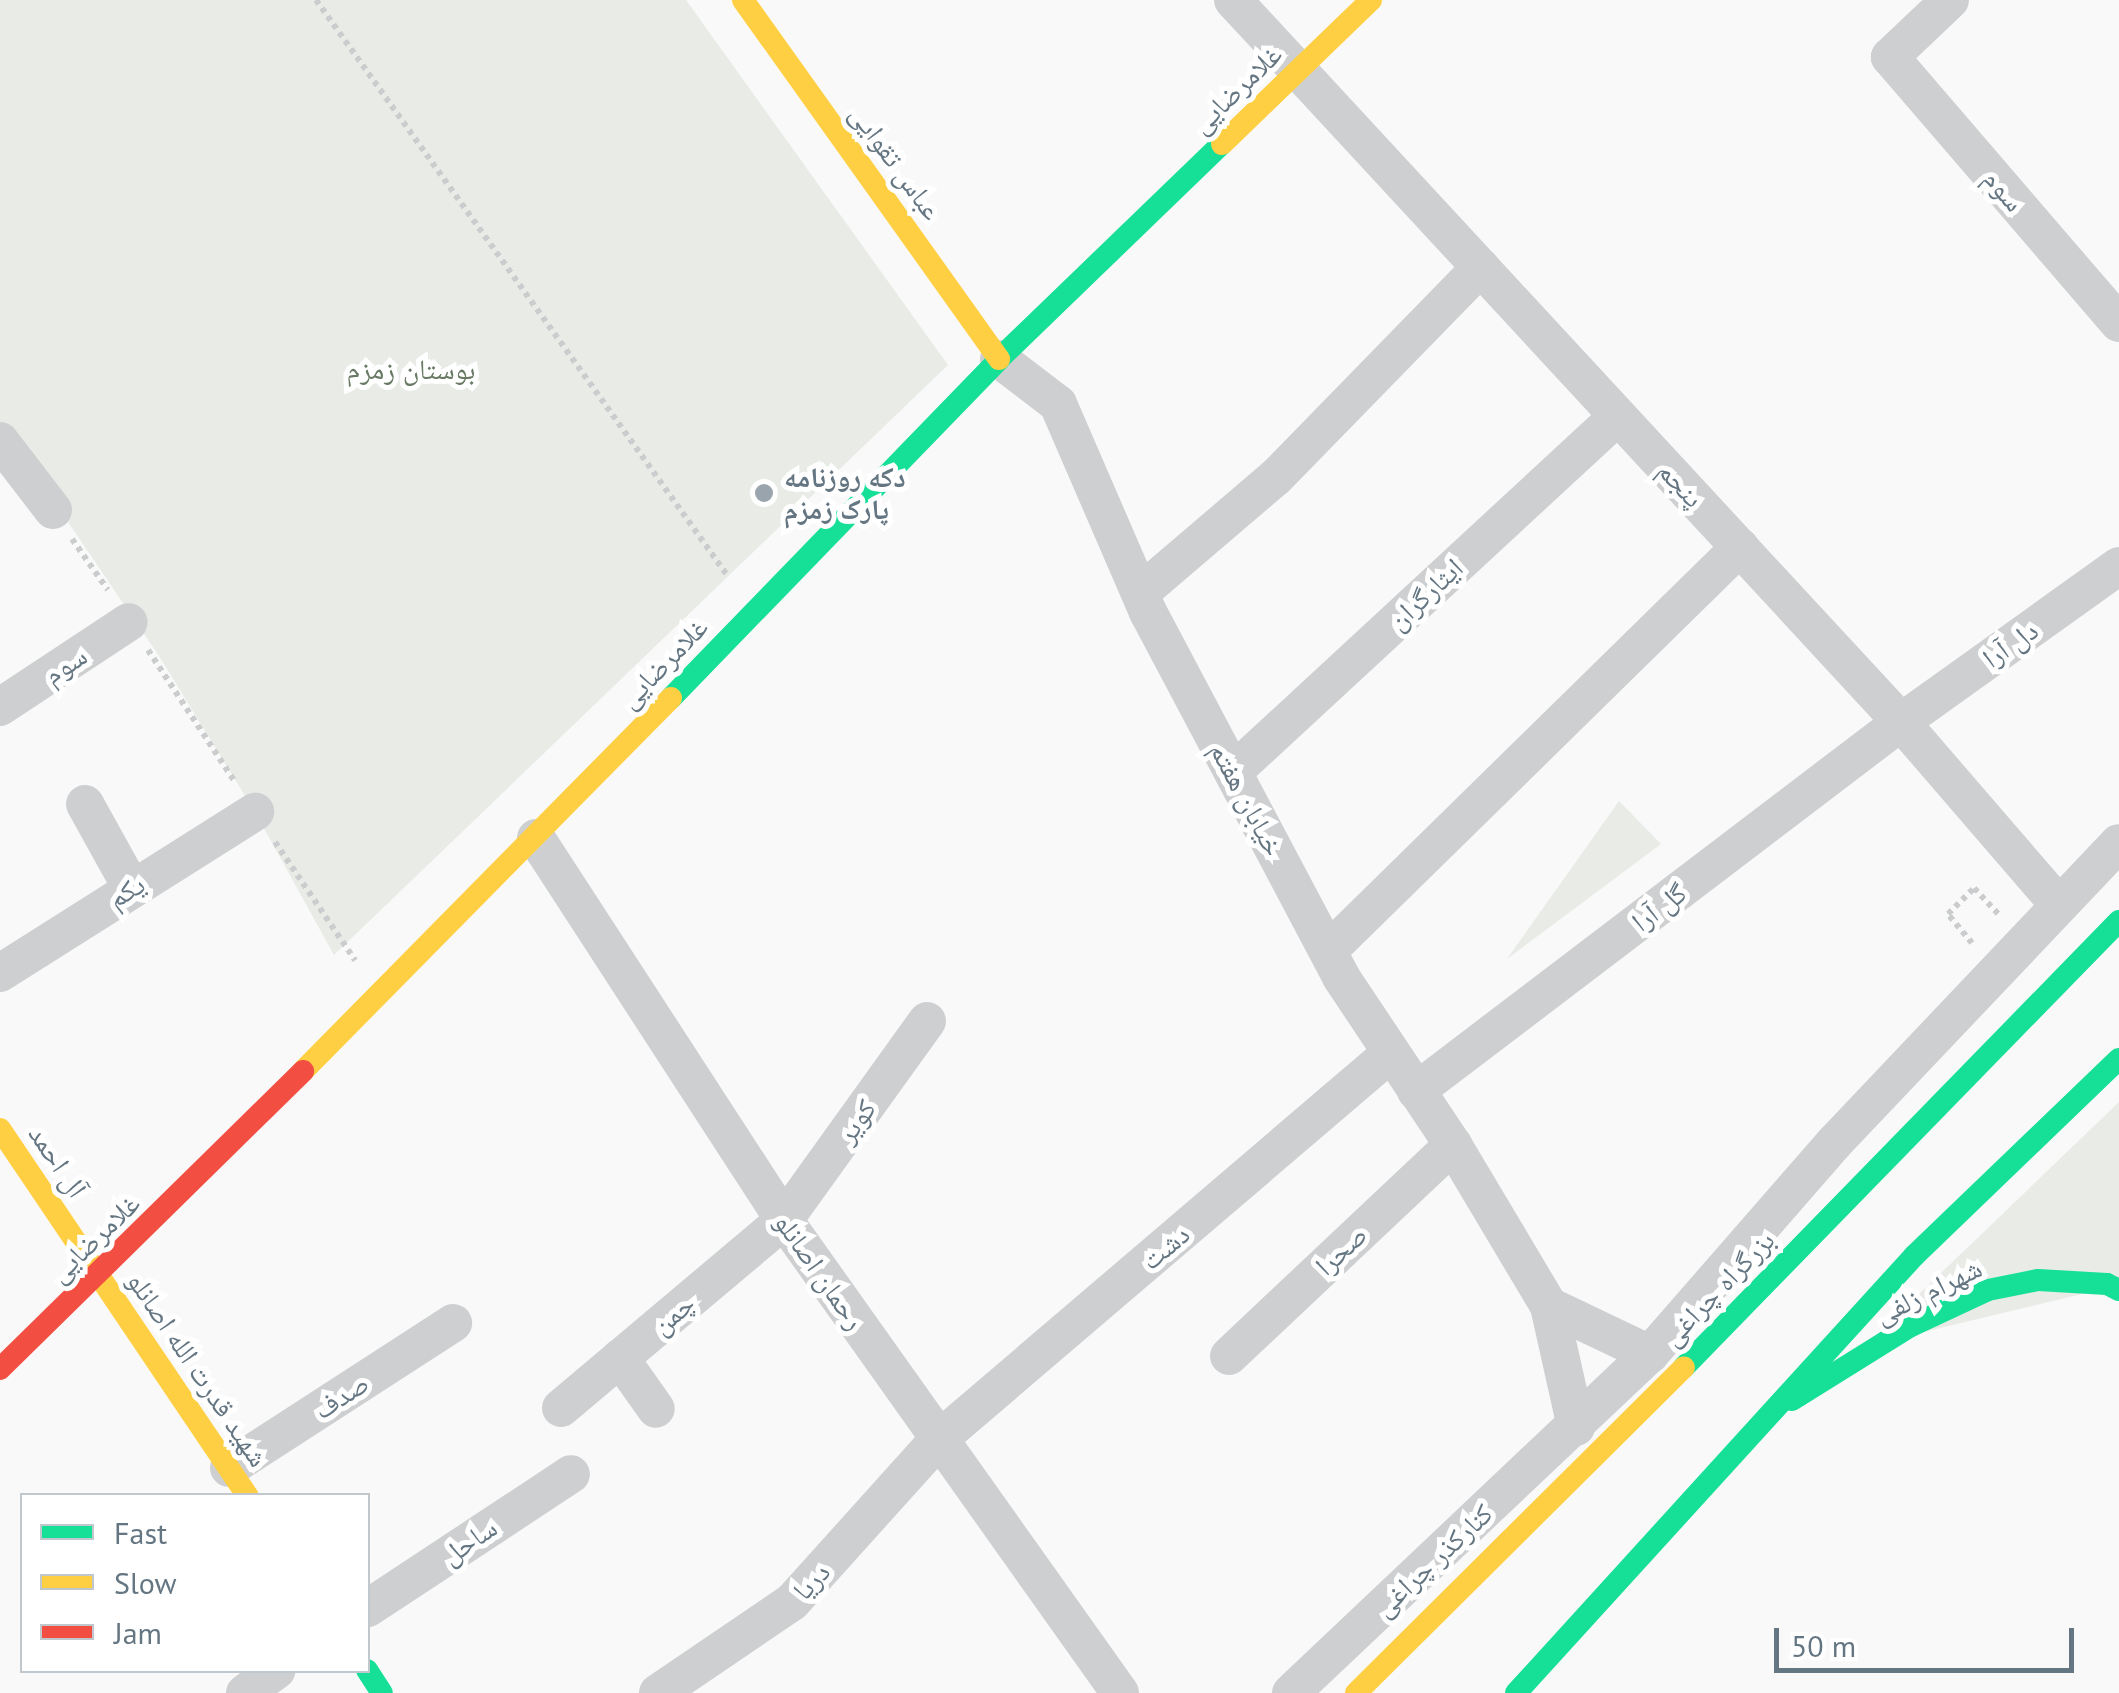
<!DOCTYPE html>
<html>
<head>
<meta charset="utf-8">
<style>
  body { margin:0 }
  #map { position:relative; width:2119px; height:1693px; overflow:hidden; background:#f9f9f9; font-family:"PT Sans","Noto Naskh Arabic",sans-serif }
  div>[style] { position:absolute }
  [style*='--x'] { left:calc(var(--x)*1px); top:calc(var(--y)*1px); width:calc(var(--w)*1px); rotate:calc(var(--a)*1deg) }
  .green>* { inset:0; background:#e8ebe6 }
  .path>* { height:6px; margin-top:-3px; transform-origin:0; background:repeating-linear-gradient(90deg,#cbcccd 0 5px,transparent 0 10px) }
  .street>* { height:38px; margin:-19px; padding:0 19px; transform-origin:19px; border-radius:19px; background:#cecfd0 }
  .fast>* { height:22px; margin:-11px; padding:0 11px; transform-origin:11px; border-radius:11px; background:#16e098 }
  .slow>* { height:22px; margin:-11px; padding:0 11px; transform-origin:11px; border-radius:11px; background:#ffcf43 }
  .jam>* { height:22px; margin:-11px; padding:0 11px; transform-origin:11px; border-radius:11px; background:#f24e42 }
  .dots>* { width:28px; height:28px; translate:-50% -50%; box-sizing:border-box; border:5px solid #fff; border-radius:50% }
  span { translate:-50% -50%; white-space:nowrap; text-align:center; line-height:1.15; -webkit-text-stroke:10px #fff; paint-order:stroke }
  .street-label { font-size:28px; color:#657683 }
  .park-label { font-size:28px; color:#687a64 }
  .poi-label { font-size:28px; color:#657683; font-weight:700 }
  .left { translate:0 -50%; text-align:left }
  .legend { position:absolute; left:20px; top:1493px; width:350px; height:180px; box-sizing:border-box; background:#fff; border:2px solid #c1c8cd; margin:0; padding:12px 18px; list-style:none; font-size:30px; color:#657683 }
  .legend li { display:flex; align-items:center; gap:20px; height:50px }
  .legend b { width:50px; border:2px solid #c1c8cd }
  .scale { position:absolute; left:1774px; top:1628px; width:300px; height:45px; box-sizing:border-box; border:5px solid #657683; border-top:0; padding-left:12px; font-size:30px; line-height:35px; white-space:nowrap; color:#657683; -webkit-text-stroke:8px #fff; paint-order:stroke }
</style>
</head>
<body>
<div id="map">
  <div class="green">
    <div style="clip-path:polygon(0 0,686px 0,948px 365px,334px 955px,255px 812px,159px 656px,0 422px)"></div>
    <div style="clip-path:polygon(1619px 801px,1661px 844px,1507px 959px)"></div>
    <div style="clip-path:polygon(2119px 1102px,2119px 1285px,1865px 1346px)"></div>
  </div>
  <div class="path">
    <div style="--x:316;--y:0;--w:707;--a:54.44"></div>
    <div style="--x:72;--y:539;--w:62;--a:54.8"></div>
    <div style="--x:148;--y:650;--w:158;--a:56.6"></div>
    <div style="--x:275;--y:842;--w:143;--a:55.9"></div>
    <div style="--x:1972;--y:943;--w:38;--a:-130"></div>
    <div style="--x:1948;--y:914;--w:37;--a:-45"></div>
    <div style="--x:1974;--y:888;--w:38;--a:47"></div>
  </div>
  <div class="street">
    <div style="--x:1233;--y:0;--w:984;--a:47.22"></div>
    <div style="--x:1901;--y:722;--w:240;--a:49.2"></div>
    <div style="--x:1950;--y:0;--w:83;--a:136.5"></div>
    <div style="--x:1890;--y:57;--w:351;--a:49.3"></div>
    <div style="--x:999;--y:359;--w:74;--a:37.3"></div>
    <div style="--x:1058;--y:404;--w:227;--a:66.6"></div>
    <div style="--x:1148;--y:612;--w:413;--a:62.1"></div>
    <div style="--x:1341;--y:977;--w:202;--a:56.3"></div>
    <div style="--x:1453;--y:1145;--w:187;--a:59.2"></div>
    <div style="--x:1549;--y:1306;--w:124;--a:77.4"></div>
    <div style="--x:0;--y:441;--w:87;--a:52.5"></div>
    <div style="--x:1140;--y:593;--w:179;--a:-40.5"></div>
    <div style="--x:1276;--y:477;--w:293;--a:-45.7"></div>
    <div style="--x:0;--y:707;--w:154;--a:-33.4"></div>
    <div style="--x:1233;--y:772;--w:524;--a:-42.76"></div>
    <div style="--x:85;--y:804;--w:95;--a:61"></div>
    <div style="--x:536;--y:838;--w:455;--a:57"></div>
    <div style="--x:784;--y:1220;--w:580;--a:54.61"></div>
    <div style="--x:1328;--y:951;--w:577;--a:-44.44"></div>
    <div style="--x:0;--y:973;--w:302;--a:-32.3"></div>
    <div style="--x:1416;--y:1091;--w:609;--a:-37.26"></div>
    <div style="--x:1901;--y:722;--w:268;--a:-35.6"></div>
    <div style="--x:1549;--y:1306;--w:112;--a:25.4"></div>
    <div style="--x:1229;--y:1356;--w:308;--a:-43.3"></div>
    <div style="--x:620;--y:1358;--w:62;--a:54.8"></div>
    <div style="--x:561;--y:1408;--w:292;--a:-40.1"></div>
    <div style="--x:784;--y:1220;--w:245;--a:-54.3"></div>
    <div style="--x:229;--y:1468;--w:267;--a:-32.9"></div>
    <div style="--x:368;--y:1608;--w:243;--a:-33.4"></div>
    <div style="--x:245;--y:1693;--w:39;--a:-36"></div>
    <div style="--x:658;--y:1693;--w:162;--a:-34.2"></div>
    <div style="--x:792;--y:1602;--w:218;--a:-48"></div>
    <div style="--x:938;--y:1440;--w:596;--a:-40.51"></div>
    <div style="--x:1291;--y:1693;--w:494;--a:-43.4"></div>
    <div style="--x:1650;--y:1354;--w:281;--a:-48.9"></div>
    <div style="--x:1835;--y:1142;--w:412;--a:-46.5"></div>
  </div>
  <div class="fast">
    <div style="--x:671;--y:698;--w:472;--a:-45.9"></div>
    <div style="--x:999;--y:359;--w:310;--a:-44"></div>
    <div style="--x:1684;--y:1367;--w:623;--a:-45.72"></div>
    <div style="--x:1792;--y:1400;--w:140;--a:-31.9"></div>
    <div style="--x:1911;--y:1326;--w:85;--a:-25.1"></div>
    <div style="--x:1988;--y:1290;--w:51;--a:-11.3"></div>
    <div style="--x:2038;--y:1280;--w:69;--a:3.3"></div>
    <div style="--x:2107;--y:1284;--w:13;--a:27"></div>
    <div style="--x:367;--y:1670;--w:27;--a:57"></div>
    <div style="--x:1516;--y:1693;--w:591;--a:-47.67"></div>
    <div style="--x:1914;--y:1256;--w:284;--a:-43.9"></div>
  </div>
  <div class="slow">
    <div style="--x:743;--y:0;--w:441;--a:54.5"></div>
    <div style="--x:1222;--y:144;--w:207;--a:-44"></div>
    <div style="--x:303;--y:1071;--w:524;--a:-45.39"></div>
    <div style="--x:0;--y:1129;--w:443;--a:56"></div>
    <div style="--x:1356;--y:1693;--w:462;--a:-44.8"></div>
  </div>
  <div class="jam">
    <div style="--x:0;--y:1369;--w:425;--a:-44.5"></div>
  </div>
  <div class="dots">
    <div style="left:764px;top:493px;background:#99a4ac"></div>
  </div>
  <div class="street-label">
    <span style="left:1236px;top:89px;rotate:-44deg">غلامرضایی</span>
    <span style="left:896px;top:162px;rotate:54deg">عباس تقوایی</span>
    <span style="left:2004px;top:190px;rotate:49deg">سوم</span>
    <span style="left:1681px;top:484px;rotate:47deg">پنجم</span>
    <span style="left:1425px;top:594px;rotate:-43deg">ایثارگران</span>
    <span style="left:2010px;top:644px;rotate:-35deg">دل آرا</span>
    <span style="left:663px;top:663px;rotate:-46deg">غلامرضایی</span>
    <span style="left:65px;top:665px;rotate:-34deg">سوم</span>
    <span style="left:1247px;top:799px;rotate:62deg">خیابان هفتم</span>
    <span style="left:126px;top:891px;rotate:-32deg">یکم</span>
    <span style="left:1659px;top:907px;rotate:-37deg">گل آرا</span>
    <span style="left:856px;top:1121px;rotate:-54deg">کویر</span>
    <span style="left:58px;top:1161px;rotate:56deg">آل احمد</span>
    <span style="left:94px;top:1238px;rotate:-44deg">غلامرضایی</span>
    <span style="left:1165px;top:1247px;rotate:-40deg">دشت</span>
    <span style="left:1341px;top:1250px;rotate:-43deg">صحرا</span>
    <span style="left:820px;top:1271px;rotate:55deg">رحمان اصانلو</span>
    <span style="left:1718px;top:1288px;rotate:-46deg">بزرگراه چراغی</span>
    <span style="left:1928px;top:1291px;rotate:-26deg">شهرام زلفی</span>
    <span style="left:673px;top:1314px;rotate:-40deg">چمن</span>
    <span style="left:198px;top:1369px;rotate:56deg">شهید قدرت الله اصانلو</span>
    <span style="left:341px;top:1396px;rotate:-33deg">صدف</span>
    <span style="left:469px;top:1541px;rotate:-34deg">ساحل</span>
    <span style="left:1433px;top:1560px;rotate:-43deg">کنارکذر چراغی</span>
    <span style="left:811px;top:1581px;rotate:-47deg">دریا</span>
  </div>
  <div class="park-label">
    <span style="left:411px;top:369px">بوستان زمزم</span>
  </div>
  <div class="poi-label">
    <span class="left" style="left:784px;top:493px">دکه روزنامه<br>پارک زمزم</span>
  </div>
  <ul class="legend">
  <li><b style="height:12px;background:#16e098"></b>Fast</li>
  <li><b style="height:12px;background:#ffcf43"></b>Slow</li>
  <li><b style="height:12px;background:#f24e42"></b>Jam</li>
  </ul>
  <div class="scale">50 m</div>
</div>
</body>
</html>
